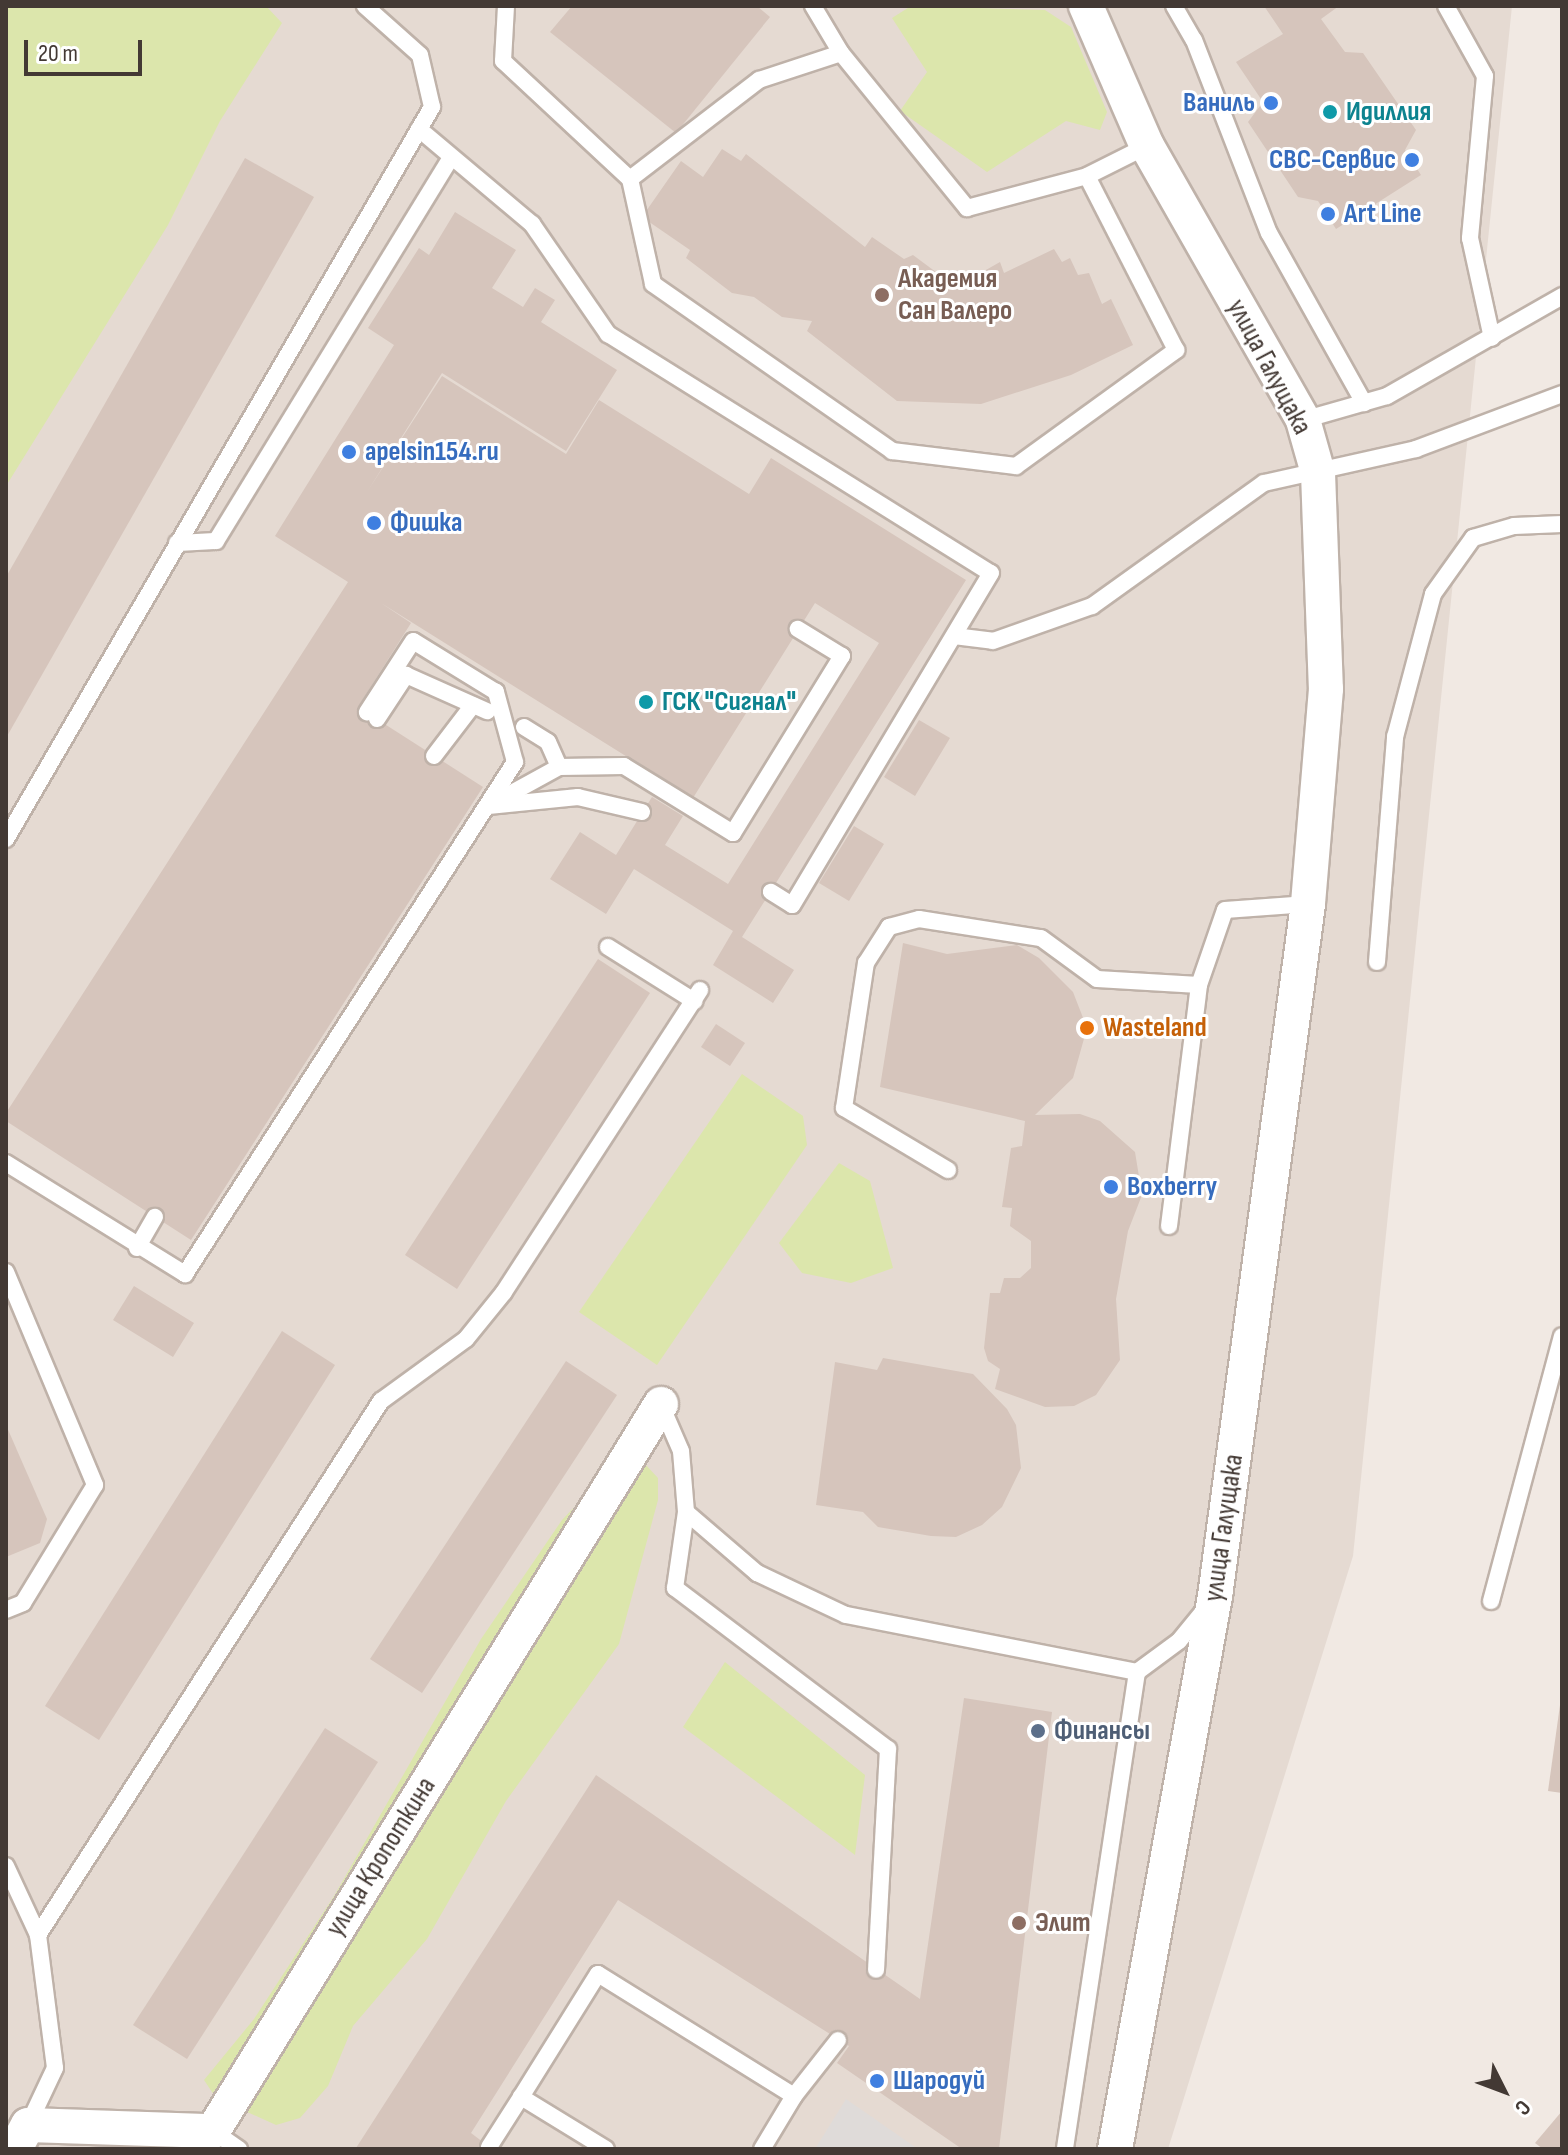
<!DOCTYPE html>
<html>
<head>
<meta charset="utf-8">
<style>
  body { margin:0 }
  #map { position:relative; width:1568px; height:2155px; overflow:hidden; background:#f1e9e3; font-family:"Sofia Sans Condensed",sans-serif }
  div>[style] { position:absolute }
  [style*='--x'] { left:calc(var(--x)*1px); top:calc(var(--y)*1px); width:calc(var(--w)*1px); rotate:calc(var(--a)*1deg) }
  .residential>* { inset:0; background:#e5dad2 }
  .green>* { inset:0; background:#dce6ac }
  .parking>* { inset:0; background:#dfdbd9 }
  .building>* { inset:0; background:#d6c5bc }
  .roads { filter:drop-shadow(2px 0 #bfb2a9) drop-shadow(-2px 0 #bfb2a9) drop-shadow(0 2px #bfb2a9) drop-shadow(0 -2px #bfb2a9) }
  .service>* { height:16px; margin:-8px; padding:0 8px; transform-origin:8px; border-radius:8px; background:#fff }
  .minor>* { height:34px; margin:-17px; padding:0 17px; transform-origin:17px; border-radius:17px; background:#fff }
  .dots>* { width:22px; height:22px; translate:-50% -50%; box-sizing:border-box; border:4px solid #fff; border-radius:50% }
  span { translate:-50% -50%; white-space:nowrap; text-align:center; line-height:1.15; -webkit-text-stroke:6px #fff; paint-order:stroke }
  .shop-label { font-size:28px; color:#366cbe; font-weight:700 }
  .right { translate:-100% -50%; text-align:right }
  .left { translate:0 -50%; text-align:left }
  .culture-label { font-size:28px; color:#0d838f; font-weight:700 }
  .education-label { font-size:28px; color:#785e54; font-weight:700 }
  .street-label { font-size:28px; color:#433934 }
  .food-label { font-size:28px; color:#c56008; font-weight:700 }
  .service-label { font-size:28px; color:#4e5e75; font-weight:700 }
  .frame { position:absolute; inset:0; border:8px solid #433934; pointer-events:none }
  .north { position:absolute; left:1464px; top:2051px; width:80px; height:80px; -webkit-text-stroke:6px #fff; paint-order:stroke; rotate:132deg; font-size:22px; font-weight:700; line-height:32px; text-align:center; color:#433934 }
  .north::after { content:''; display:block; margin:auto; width:28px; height:36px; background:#433934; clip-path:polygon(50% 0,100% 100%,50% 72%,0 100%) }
  .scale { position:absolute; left:24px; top:40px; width:118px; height:36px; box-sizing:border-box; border:4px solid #433934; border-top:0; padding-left:10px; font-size:24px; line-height:28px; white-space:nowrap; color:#433934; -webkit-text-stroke:6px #fff; paint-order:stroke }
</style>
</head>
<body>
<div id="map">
  <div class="residential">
    <div style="clip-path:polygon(6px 6px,1512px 6px,1353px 1556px,1168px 2149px,6px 2149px)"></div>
  </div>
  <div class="green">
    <div style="clip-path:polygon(6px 6px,266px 6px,282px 23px,220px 121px,168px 225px,6px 486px)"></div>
    <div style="clip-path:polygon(911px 6px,1045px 10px,1071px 27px,1107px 112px,1100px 130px,1066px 121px,987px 172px,900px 111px,927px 72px,892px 18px)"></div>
    <div style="clip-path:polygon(742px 1074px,803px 1116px,807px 1145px,657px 1365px,579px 1312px)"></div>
    <div style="clip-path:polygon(839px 1163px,870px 1181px,893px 1268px,851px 1283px,802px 1273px,779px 1243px)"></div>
    <div style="clip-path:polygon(644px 1463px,658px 1478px,658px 1500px,619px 1644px,506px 1801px,427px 1939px,353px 2026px,328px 2086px,300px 2118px,276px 2125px,216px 2098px,204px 2080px,254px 2019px,334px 1896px,481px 1639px,562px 1520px,604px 1476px)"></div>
    <div style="clip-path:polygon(725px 1662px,865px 1775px,855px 1855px,683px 1727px)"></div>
  </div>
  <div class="parking">
    <div style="clip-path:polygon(846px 2099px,918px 2149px,815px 2149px)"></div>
  </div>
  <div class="building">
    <div style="clip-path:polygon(572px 6px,757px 6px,770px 17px,676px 133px,550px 32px)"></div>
    <div style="clip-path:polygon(1264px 6px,1339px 6px,1321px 19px,1345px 52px,1363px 53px,1416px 130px,1405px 150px,1421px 175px,1336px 229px,1318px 201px,1298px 197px,1248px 122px,1263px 102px,1236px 62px,1283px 34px)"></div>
    <div style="clip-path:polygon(722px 149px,741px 161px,746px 154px,865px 247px,872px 237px,904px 259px,913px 255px,956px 287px,1000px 262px,1004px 273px,1054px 249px,1062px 262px,1070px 258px,1078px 275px,1089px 273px,1102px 304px,1111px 299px,1133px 345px,1071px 375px,981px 404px,897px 401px,807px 331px,812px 321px,782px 317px,754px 297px,732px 293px,686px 258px,690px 250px,642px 217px,681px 161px,703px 177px)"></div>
    <div style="clip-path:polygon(245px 158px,314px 197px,6px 738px,6px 577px)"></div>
    <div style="clip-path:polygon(455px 212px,516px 250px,492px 288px,523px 307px,535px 288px,555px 300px,541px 322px,617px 370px,566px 451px,442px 373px,367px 492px,442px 376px,566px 454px,599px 400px,749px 494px,771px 458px,966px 580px,742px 937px,794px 970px,773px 1003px,713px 965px,733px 931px,634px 869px,606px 914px,550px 879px,580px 832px,616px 855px,652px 797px,683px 816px,665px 845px,728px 884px,879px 643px,815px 603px,693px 798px,381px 603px,411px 623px,358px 707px,483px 787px,191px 1240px,6px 1121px,6px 1113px,348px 582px,275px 536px,394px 345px,368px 328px,419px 248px,429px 255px)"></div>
    <div style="clip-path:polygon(919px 720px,950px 738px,915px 796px,884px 777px)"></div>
    <div style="clip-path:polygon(854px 826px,884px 844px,849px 901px,819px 883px)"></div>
    <div style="clip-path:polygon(903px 943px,947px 954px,1017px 945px,1039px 958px,1073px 992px,1087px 1028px,1073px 1078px,1035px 1115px,1080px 1114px,1100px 1121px,1135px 1152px,1142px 1195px,1128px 1231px,1116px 1299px,1120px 1360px,1096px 1395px,1074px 1406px,1045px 1407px,995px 1389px,1000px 1369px,988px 1361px,984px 1348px,990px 1293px,1000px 1293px,1004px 1278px,1020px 1278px,1031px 1268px,1031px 1241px,1010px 1226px,1012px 1208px,1002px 1207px,1011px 1148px,1022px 1146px,1025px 1121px,880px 1087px)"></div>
    <div style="clip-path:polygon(598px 959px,650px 993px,457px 1289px,405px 1255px)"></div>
    <div style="clip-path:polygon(716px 1024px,745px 1043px,730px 1066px,701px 1047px)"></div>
    <div style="clip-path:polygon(134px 1286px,194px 1323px,173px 1357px,113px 1320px)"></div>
    <div style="clip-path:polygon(282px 1331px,335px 1365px,99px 1740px,45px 1706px)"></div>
    <div style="clip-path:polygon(883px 1358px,973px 1374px,1007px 1409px,1016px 1425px,1021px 1468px,1002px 1507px,982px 1525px,956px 1537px,931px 1536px,878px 1527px,863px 1512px,816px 1505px,835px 1362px,877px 1370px)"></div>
    <div style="clip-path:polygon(566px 1361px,617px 1395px,422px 1693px,370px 1659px)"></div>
    <div style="clip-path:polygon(6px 1425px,47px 1519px,40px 1543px,6px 1557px)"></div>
    <div style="clip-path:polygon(964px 1698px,1052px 1712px,999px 2149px,962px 2149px,837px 2063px,849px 2046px,618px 1900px,471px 2133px,492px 2149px,356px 2148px,596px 1775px,920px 1999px)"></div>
    <div style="clip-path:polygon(1560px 1705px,1562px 1705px,1562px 1793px,1548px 1791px)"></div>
    <div style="clip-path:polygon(325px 1728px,378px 1762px,187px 2059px,133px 2025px)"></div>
    <div style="clip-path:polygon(1562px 2111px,1562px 2149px,1543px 2149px,1535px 2143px)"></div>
  </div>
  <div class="roads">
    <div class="service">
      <div style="--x:506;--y:6;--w:55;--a:93.1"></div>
      <div style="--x:503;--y:61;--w:173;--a:42.9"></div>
      <div style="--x:630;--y:179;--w:107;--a:77.6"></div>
      <div style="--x:653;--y:284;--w:292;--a:34.9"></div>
      <div style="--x:892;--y:451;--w:125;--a:6.9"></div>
      <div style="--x:1016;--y:466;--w:198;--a:-35.9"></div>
      <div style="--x:1176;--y:350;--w:195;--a:-117.1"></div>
      <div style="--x:1174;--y:6;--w:39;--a:60"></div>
      <div style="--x:1194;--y:40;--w:207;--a:68.8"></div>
      <div style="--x:1269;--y:233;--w:195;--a:60.8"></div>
      <div style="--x:1446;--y:6;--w:80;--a:60.9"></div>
      <div style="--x:1485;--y:76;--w:163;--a:95.3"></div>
      <div style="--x:1470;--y:238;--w:102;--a:77.6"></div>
      <div style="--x:841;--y:53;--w:200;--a:50.9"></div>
      <div style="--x:967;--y:208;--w:124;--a:-14.9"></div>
      <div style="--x:1087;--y:176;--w:67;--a:-26.6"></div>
      <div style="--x:419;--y:129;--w:148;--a:40.1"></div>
      <div style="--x:532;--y:224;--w:134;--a:55.4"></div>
      <div style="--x:608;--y:334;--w:451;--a:32"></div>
      <div style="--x:991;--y:573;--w:387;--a:120.9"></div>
      <div style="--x:792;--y:905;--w:25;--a:-148"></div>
      <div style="--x:630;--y:179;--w:163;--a:-37.5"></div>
      <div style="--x:759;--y:80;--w:86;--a:-18.2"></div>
      <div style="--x:841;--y:53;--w:55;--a:-120.8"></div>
      <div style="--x:1303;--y:420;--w:87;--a:-15.9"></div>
      <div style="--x:1387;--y:396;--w:202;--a:-29.7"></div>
      <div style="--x:177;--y:543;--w:39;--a:-3"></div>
      <div style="--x:216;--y:541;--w:450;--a:-58.5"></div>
      <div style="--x:954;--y:636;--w:39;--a:7"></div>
      <div style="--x:993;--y:641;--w:105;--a:-19.5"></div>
      <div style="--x:1092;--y:606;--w:211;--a:-35.6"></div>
      <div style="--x:1264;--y:483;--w:156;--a:-12.6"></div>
      <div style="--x:1416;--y:449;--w:156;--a:-20.6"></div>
      <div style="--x:377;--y:719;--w:53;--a:-56.6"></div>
      <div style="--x:406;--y:675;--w:89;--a:24"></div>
      <div style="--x:524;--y:727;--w:28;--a:32"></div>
      <div style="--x:548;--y:742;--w:27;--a:66"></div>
      <div style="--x:434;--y:756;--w:64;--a:-52.6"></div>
      <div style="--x:642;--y:812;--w:66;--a:-166.8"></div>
      <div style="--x:578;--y:797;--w:90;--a:174.3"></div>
      <div style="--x:488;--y:806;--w:81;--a:-28.8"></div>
      <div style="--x:559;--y:767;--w:65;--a:-0.9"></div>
      <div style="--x:624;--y:766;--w:128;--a:31.6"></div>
      <div style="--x:733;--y:833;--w:208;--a:-58.4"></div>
      <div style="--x:842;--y:656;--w:52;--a:-148.5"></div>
      <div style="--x:6;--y:839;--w:847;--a:-59.8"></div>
      <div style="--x:432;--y:107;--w:53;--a:-103"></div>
      <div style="--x:420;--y:55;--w:74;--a:-138.3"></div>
      <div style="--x:608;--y:947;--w:102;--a:32.1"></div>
      <div style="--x:1377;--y:962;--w:226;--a:-85.4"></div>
      <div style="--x:1395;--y:737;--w:148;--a:-75.1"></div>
      <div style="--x:1433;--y:594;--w:69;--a:-54.5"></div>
      <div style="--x:1473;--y:538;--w:43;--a:-16.3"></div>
      <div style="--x:1514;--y:526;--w:48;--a:-2.4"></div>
      <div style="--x:6;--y:1163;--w:211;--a:31.8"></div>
      <div style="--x:185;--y:1274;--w:609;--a:-57.2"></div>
      <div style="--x:515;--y:762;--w:73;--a:-105.2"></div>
      <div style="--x:496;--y:692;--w:97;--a:-148.4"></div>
      <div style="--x:413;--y:641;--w:85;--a:122.9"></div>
      <div style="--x:948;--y:1170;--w:121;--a:-149.2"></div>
      <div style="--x:844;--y:1108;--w:147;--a:-81.4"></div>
      <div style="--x:866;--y:963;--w:43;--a:-57.4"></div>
      <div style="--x:889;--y:927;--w:31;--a:-15"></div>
      <div style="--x:919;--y:919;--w:123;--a:8.9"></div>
      <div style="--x:1041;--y:938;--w:69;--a:36.2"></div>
      <div style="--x:1097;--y:979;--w:102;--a:3.4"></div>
      <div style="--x:1199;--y:985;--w:79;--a:-70.9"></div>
      <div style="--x:1225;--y:910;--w:83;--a:-4.1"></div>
      <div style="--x:1169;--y:1226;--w:243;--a:-82.9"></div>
      <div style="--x:137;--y:1248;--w:36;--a:-60"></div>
      <div style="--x:6;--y:1272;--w:231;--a:67.3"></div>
      <div style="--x:95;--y:1485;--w:138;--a:121.4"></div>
      <div style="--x:23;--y:1603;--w:18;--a:158"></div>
      <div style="--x:661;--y:1405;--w:50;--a:66.5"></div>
      <div style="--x:681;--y:1451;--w:61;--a:85.3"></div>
      <div style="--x:686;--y:1512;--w:77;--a:98.2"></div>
      <div style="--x:675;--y:1588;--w:267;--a:37.1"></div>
      <div style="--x:888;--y:1749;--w:221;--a:93.1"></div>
      <div style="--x:686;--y:1512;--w:94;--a:40.7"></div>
      <div style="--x:757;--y:1573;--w:98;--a:25.3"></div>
      <div style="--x:846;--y:1615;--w:297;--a:11.1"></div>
      <div style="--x:1137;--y:1672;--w:482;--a:98.6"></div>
      <div style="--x:1491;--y:1601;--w:274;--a:-75"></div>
      <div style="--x:1137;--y:1672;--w:52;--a:-36.4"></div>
      <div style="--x:1179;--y:1641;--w:43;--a:-50.7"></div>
      <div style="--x:6;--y:1866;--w:76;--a:65.1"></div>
      <div style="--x:38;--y:1935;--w:134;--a:82.7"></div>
      <div style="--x:55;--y:2068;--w:63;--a:115.3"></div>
      <div style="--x:38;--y:1935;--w:635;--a:-57.29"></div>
      <div style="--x:381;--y:1401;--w:105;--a:-36.1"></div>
      <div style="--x:466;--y:1339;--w:60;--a:-51"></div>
      <div style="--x:504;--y:1292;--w:360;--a:-57"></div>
      <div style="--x:794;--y:2096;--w:71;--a:-51.8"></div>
      <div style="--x:213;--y:2131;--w:32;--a:35"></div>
      <div style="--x:489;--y:2147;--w:59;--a:-57.4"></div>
      <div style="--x:606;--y:2149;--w:100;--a:-148.5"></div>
      <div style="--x:521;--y:2097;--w:145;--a:-58"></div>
      <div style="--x:598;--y:1974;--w:231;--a:31.9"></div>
      <div style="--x:794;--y:2096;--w:62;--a:121.1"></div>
    </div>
    <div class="minor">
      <div style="--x:1086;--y:6;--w:153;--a:66.5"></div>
      <div style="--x:1147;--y:146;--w:315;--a:60.3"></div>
      <div style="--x:1303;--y:420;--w:55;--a:74.2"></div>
      <div style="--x:1318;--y:473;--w:216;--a:87.9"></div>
      <div style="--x:1326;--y:689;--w:216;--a:94.8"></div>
      <div style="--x:1308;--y:904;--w:698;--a:97.65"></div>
      <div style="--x:1215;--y:1596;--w:562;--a:100.25"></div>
      <div style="--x:15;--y:2149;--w:27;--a:-62"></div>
      <div style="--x:28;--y:2125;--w:185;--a:1.9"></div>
      <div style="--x:213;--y:2131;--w:854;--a:-58.36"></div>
    </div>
  </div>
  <div class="dots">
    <div style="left:1271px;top:103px;background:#3f7fe0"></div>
    <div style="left:1330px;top:112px;background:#0f9aa8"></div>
    <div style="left:1412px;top:160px;background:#3f7fe0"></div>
    <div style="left:1328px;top:214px;background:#3f7fe0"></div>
    <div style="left:882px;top:295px;background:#8d6e63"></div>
    <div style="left:349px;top:452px;background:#3f7fe0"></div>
    <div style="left:374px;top:523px;background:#3f7fe0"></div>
    <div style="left:646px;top:702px;background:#0f9aa8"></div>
    <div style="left:1087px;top:1028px;background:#e8710a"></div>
    <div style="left:1111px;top:1187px;background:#3f7fe0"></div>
    <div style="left:1038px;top:1731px;background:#5c6f8a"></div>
    <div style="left:1019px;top:1923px;background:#8d6e63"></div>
    <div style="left:877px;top:2081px;background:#3f7fe0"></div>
  </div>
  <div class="shop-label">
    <span class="right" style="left:1255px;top:103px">Ваниль</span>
    <span class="right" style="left:1396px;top:160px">СВС-Сервис</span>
    <span class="left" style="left:1344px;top:214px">Art Line</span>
    <span class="left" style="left:365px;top:452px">apelsin154.ru</span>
    <span class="left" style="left:390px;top:523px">Фишка</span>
    <span class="left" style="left:1127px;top:1187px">Boxberry</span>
    <span class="left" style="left:893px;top:2081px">Шародуй</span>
  </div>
  <div class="culture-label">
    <span class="left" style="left:1346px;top:112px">Идиллия</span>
    <span class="left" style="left:662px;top:702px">ГСК "Сигнал"</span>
  </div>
  <div class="education-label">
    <span class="left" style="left:898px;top:295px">Академия<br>Сан Валеро</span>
    <span class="left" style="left:1035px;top:1923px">Элит</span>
  </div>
  <div class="street-label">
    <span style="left:1269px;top:367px;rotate:62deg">улица Галущака</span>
    <span style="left:1224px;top:1528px;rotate:-82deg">улица Галущака</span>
    <span style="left:381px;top:1857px;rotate:-58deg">улица Кропоткина</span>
  </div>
  <div class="food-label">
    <span class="left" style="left:1103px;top:1028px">Wasteland</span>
  </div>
  <div class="service-label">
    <span class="left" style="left:1054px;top:1731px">Финансы</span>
  </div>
  <div class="frame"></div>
  <div class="north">С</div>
  <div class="scale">20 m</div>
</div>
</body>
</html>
